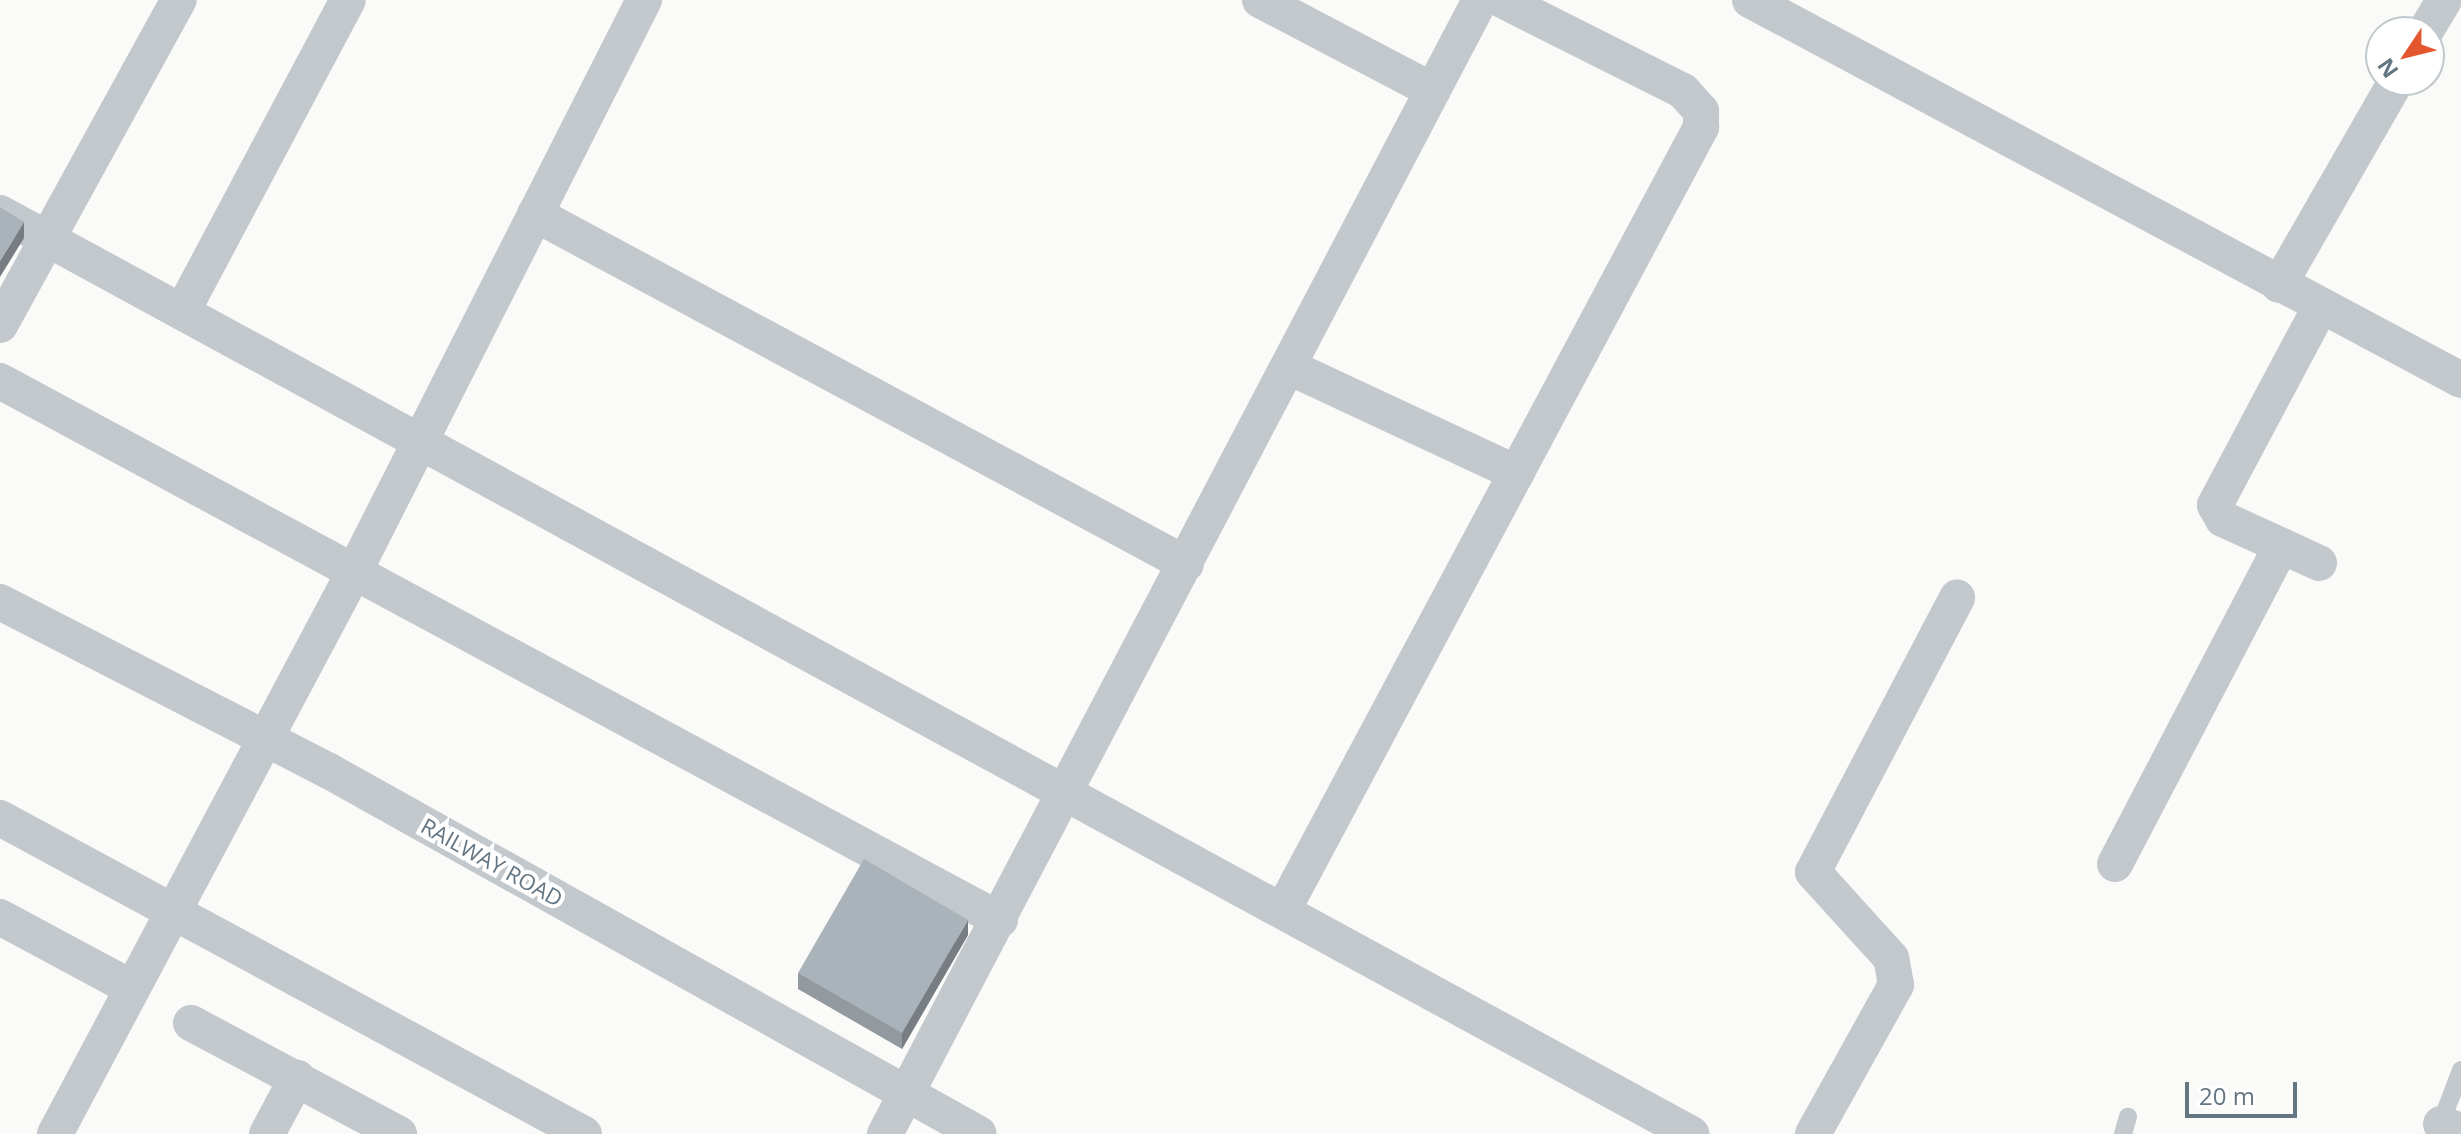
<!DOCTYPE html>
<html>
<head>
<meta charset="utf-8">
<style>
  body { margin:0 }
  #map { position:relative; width:2461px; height:1134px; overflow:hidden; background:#fafaf8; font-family:"Open Sans",sans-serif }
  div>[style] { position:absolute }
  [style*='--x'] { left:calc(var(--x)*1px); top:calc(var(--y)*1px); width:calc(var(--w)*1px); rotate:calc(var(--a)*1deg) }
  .lane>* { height:18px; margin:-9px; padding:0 9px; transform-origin:9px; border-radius:9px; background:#c3c8cc }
  .street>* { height:36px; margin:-18px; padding:0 18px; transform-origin:18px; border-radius:18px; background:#c3c8cc }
  .wall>* { inset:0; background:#929a9f }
  .shaded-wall>* { inset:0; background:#777d82 }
  .building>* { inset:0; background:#aab3b9 }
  span { translate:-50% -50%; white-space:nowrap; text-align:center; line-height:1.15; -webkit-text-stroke:8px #fff; paint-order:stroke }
  .street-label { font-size:22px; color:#657683 }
  .north { position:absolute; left:2365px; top:16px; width:80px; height:80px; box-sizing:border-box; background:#fff; border:2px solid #c1c8cd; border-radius:50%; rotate:235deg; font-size:22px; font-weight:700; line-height:32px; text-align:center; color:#657683 }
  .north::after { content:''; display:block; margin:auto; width:28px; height:36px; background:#e4572e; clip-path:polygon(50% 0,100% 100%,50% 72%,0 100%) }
  .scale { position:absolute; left:2185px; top:1082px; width:112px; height:36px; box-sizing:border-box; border:4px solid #657683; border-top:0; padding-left:10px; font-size:24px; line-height:28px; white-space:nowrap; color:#657683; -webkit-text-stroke:6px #fff; paint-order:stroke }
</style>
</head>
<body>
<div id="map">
  <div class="lane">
    <div style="--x:2439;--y:1128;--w:62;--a:-69.2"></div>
    <div style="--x:2123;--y:1134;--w:18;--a:-74"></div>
  </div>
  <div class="street">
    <div style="--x:1260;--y:0;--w:195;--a:27.7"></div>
    <div style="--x:1750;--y:0;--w:806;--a:28.12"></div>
    <div style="--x:2425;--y:32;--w:37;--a:-59"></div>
    <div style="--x:0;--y:213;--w:1926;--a:28.57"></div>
    <div style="--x:535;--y:214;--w:739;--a:28.26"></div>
    <div style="--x:2279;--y:285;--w:237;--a:-60.1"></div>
    <div style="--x:182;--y:312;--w:353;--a:-62"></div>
    <div style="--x:0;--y:325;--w:371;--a:-61.2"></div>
    <div style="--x:1289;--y:367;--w:251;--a:25"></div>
    <div style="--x:0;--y:381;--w:1136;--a:28.32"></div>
    <div style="--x:2319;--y:563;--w:106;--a:-155.4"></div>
    <div style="--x:2223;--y:519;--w:16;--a:-120"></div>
    <div style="--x:2215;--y:505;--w:222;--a:-62"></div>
    <div style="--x:0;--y:602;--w:370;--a:27.2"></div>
    <div style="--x:329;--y:771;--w:744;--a:29.18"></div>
    <div style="--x:0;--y:818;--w:664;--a:28.42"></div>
    <div style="--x:2115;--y:864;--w:359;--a:-62.4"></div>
    <div style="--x:1283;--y:910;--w:888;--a:-61.9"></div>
    <div style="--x:1701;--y:127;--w:16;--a:-90"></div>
    <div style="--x:1701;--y:111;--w:27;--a:-132"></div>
    <div style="--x:1683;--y:91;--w:203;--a:-153.3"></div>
    <div style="--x:0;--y:917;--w:150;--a:28.3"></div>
    <div style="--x:191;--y:1023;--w:236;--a:28.1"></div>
    <div style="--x:2441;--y:1124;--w:21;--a:19"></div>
    <div style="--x:55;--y:1134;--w:632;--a:-61.98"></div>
    <div style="--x:352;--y:576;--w:646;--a:-63.12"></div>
    <div style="--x:267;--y:1134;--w:64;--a:-61.8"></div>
    <div style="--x:885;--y:1134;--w:1281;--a:-62.31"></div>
    <div style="--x:1813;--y:1134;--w:171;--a:-60.9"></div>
    <div style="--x:1896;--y:985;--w:27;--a:-100"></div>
    <div style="--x:1891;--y:958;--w:116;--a:-132.2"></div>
    <div style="--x:1813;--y:872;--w:310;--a:-62.3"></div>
  </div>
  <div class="wall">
    <div style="clip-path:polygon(968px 935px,902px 1049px,798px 989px,798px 973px)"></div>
  </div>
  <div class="shaded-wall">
    <div style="clip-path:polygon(24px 222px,24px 238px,0 277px,0 261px)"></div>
    <div style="clip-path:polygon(968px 920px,968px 935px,902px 1049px,902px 1033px)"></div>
  </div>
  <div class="building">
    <div style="clip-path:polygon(0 207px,24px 222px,0 261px)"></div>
    <div style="clip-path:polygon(864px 859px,968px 920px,902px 1033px,798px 973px)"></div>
  </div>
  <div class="street-label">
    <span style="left:492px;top:862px;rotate:29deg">RAILWAY ROAD</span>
  </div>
  <div class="north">N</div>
  <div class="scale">20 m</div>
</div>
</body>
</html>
